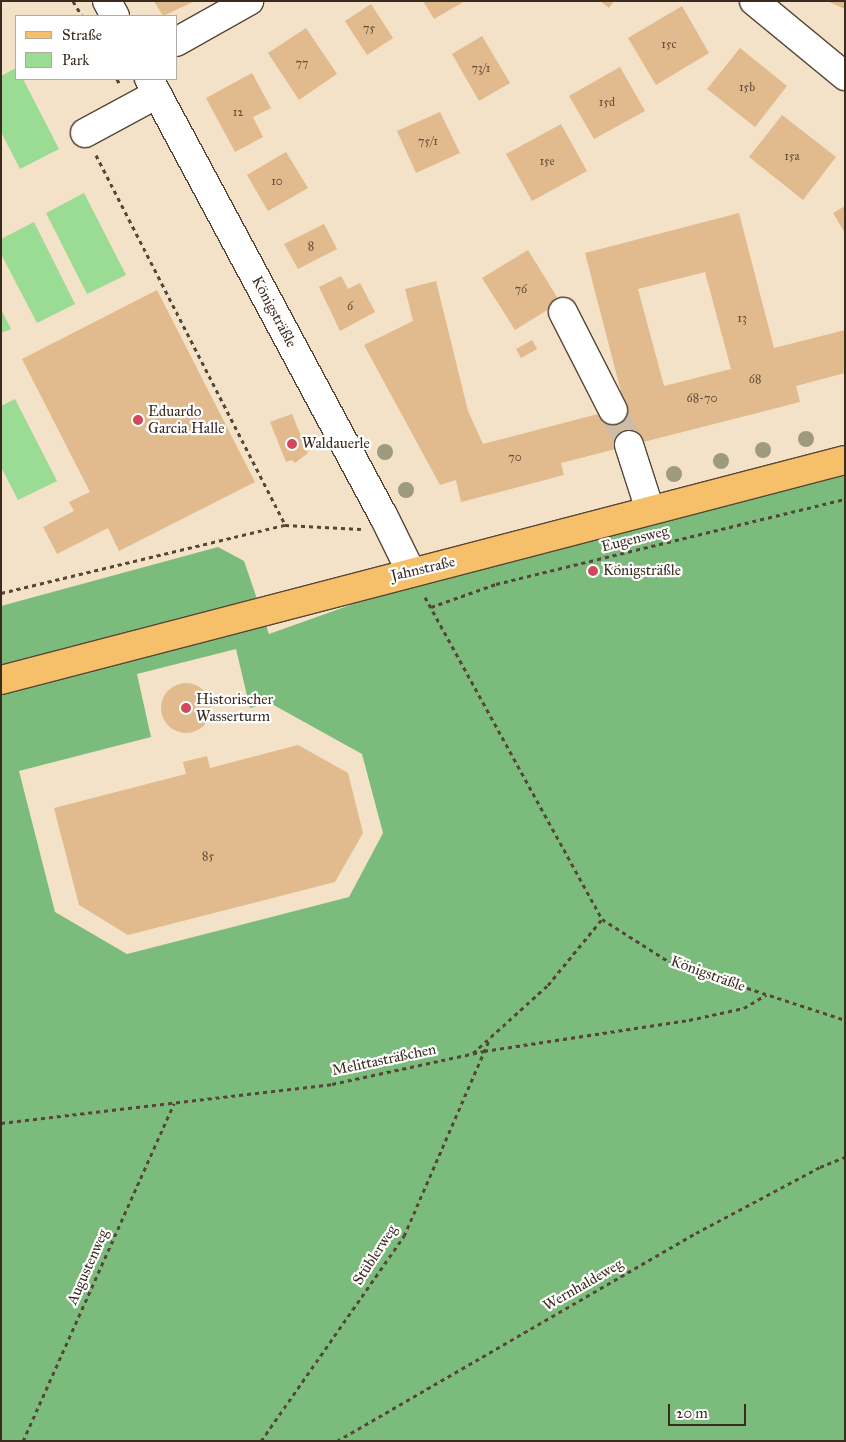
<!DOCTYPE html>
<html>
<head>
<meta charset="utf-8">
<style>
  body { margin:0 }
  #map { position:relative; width:846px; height:1442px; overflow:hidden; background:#f3e2c7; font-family:"IM FELL Great Primer",serif }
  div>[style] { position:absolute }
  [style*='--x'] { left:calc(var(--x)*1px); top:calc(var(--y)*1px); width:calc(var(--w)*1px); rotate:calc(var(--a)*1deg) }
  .green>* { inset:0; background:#9adc93 }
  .forest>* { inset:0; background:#7bbc7d }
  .building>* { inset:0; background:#e1ba8d }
  .round { border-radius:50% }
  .minor-tunnel>* { height:28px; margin-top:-14px; transform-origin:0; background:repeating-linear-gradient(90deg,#cebda5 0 28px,transparent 0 42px) }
  .path>* { height:3px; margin-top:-1.5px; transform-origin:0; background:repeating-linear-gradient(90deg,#574637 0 4px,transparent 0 8px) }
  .roads { filter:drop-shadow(1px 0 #574637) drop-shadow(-1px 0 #574637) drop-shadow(0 1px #574637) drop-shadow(0 -1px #574637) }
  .minor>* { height:28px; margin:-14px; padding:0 14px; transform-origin:14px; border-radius:14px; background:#fff }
  .major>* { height:28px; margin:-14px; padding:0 14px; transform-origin:14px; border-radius:14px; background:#f6c06b }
  .trees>* { width:16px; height:16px; margin:-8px; border-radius:50%; background:#9e9a7d }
  .dots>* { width:14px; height:14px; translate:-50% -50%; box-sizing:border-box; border:2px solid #fff; border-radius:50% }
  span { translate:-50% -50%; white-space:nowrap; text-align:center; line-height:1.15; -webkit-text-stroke:4.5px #fff; paint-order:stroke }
  .number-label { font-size:12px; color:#644e3a }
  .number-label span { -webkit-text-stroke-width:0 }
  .street-label { font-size:15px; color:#3b2a1e }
  .poi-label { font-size:15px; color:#3b2a1e }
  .left { translate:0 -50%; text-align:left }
  .frame { position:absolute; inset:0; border:2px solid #3b2a1e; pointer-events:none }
  .legend { position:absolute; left:15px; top:15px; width:162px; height:65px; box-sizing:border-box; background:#fff; border:1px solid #b1aaa5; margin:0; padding:6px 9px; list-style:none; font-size:15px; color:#3b2a1e }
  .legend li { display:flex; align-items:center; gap:10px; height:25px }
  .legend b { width:25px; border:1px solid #b1aaa5 }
  .scale { position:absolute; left:668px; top:1404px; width:78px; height:22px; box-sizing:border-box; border:2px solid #3b2a1e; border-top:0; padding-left:6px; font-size:15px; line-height:18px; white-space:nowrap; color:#3b2a1e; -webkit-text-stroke:4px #fff; paint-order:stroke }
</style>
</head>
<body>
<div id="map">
  <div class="green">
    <div style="clip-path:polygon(16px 68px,16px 79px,23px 79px,59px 149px,20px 169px,1px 132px,1px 76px)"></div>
    <div style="clip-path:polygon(84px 193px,126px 275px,87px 294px,46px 213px)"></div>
    <div style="clip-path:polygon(34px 222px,75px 304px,37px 323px,1px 254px,1px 239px)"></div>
    <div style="clip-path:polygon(1px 309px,11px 329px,1px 333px)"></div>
    <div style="clip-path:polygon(15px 399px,57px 481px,18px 500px,1px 467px,1px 406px)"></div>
  </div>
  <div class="forest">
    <div style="clip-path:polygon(evenodd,845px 473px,845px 1441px,1px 1441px,1px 606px,218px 547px,244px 561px,269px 634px,429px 577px,845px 473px,236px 649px,250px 708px,270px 703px,362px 754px,383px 833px,349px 897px,127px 954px,55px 912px,19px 771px,151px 737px,137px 674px,236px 649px)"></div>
  </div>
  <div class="building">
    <div style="clip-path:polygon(154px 1px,195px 1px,163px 16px)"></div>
    <div style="clip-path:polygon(423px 1px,465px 1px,434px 19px)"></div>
    <div style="clip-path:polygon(600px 1px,614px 1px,609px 8px)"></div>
    <div style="clip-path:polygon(827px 1px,845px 1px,845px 9px)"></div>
    <div style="clip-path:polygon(371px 4px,393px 38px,367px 55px,345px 21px)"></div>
    <div style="clip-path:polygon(682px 6px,709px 53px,656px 85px,628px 38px)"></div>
    <div style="clip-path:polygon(306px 28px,337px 74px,299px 100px,268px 53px)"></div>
    <div style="clip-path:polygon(482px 36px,510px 83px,479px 101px,452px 54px)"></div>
    <div style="clip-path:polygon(740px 48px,787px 86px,755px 127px,707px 89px)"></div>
    <div style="clip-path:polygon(620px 67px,645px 111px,594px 139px,569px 96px)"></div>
    <div style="clip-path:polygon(252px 73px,271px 108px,253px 117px,263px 137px,235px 152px,206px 98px)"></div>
    <div style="clip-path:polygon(440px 112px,460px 153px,416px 173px,397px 131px)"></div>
    <div style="clip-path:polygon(782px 115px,836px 157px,803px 200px,749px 157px)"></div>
    <div style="clip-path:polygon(561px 124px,587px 171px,532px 201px,506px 154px)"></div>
    <div style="clip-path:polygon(286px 152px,308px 188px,268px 211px,247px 175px)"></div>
    <div style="clip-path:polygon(845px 206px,845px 233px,833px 213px)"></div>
    <div style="clip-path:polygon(evenodd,739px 213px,774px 348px,845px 330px,845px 373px,796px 386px,800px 402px,561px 463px,564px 475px,461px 502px,456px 480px,440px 485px,364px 345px,413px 321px,405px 289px,436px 281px,468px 411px,483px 444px,625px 407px,585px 253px,739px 213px,705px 272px,731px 369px,664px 386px,638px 289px,705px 272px)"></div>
    <div style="clip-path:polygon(324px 224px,337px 249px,298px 269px,284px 244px)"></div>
    <div style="clip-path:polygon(528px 250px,560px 302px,515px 330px,482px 278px)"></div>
    <div style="clip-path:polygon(341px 276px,348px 289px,360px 283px,375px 312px,340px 331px,319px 287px)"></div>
    <div style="clip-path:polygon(157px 290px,255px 482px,119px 551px,108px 528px,57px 554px,43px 527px,74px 511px,69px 502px,90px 492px,22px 359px)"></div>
    <div style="clip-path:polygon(532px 340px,537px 349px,521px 358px,516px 349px)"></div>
    <div style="clip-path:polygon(292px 414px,308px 453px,295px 463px,292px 460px,286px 462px,270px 422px)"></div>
    <div class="round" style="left:161px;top:683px;width:50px;height:50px"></div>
    <div style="clip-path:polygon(298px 745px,348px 773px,363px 833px,335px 882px,128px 935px,79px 905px,54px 808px,186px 774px,183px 762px,207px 756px,210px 768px)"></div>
  </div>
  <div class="minor-tunnel">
    <div style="--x:613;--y:410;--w:38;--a:65"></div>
  </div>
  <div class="path">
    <div style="--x:73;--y:1;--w:17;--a:59"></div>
    <div style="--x:117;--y:79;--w:7;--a:63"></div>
    <div style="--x:96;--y:155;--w:415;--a:62.9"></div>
    <div style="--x:1;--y:593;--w:292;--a:-13.5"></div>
    <div style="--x:285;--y:525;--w:76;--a:3"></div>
    <div style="--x:425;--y:597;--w:367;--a:61.2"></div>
    <div style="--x:602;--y:919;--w:82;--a:32.5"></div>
    <div style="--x:671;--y:963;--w:183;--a:18.1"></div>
    <div style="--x:431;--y:607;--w:69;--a:-19.5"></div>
    <div style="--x:496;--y:584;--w:359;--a:-13.7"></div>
    <div style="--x:473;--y:1053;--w:101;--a:-42.2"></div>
    <div style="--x:548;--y:985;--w:85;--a:-50.7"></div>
    <div style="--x:1;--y:1123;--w:333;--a:-6.7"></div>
    <div style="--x:332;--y:1084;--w:156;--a:-12.2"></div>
    <div style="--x:484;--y:1051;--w:207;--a:-8.6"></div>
    <div style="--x:689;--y:1020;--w:56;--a:-12.3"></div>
    <div style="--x:744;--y:1008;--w:26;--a:-31"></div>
    <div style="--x:23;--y:1441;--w:370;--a:-65.9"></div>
    <div style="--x:261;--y:1441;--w:250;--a:-55.1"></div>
    <div style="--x:404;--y:1236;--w:216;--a:-66.5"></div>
    <div style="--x:337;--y:1441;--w:415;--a:-30.1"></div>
    <div style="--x:696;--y:1233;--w:140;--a:-28"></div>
    <div style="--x:820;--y:1167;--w:27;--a:-22"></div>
  </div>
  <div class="roads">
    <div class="minor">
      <div style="--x:107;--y:1;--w:17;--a:62"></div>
      <div style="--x:754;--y:1;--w:118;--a:39.5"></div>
      <div style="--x:176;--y:42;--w:84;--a:-29.3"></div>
      <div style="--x:149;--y:79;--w:495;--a:61.8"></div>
      <div style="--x:383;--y:515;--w:64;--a:63.8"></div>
      <div style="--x:85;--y:133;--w:82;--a:-28.4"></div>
      <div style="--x:563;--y:312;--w:110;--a:63"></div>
      <div style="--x:629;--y:445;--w:68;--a:72.1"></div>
    </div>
    <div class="major">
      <div style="--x:1;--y:680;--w:872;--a:-14.61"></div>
    </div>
  </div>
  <div class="trees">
    <div style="left:806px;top:439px"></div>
    <div style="left:763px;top:450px"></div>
    <div style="left:385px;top:452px"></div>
    <div style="left:721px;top:461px"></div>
    <div style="left:674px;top:474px"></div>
    <div style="left:406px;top:490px"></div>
  </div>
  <div class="dots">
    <div style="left:138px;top:420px;background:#d1495b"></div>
    <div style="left:292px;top:444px;background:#d1495b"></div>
    <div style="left:593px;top:571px;background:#d1495b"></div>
    <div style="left:186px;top:708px;background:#d1495b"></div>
  </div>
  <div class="number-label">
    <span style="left:369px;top:29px">75</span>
    <span style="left:669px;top:45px">15c</span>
    <span style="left:302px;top:64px">77</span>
    <span style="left:481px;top:69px">73/1</span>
    <span style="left:747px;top:88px">15b</span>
    <span style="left:607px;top:103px">15d</span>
    <span style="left:238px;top:113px">12</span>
    <span style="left:428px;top:142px">75/1</span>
    <span style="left:792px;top:157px">15a</span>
    <span style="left:547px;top:162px">15e</span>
    <span style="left:277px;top:182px">10</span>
    <span style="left:311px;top:247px">8</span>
    <span style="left:521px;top:290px">76</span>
    <span style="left:350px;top:307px">6</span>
    <span style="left:742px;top:319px">13</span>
    <span style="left:755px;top:380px">68</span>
    <span style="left:702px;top:399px">68-70</span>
    <span style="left:515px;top:458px">70</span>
    <span style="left:208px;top:857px">85</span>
  </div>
  <div class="street-label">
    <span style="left:274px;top:312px;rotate:62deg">Königsträßle</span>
    <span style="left:635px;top:539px;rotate:-14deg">Eugensweg</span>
    <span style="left:423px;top:569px;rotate:-13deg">Jahnstraße</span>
    <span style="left:708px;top:974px;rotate:20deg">Königsträßle</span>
    <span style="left:384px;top:1060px;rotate:-12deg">Melittasträßchen</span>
    <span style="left:375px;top:1255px;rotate:-57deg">Stüblerweg</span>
    <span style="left:88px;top:1267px;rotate:-66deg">Augustenweg</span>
    <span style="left:583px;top:1285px;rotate:-30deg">Wernhaldeweg</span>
  </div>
  <div class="poi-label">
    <span class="left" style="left:148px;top:420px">Eduardo<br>Garcia Halle</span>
    <span class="left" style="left:302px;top:444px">Waldauerle</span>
    <span class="left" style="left:603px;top:571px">Königsträßle</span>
    <span class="left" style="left:196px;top:708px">Historischer<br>Wasserturm</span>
  </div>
  <div class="frame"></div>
  <ul class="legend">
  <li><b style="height:6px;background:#f6c06b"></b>Straße</li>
  <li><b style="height:14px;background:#9adc93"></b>Park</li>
  </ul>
  <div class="scale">20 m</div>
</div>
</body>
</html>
